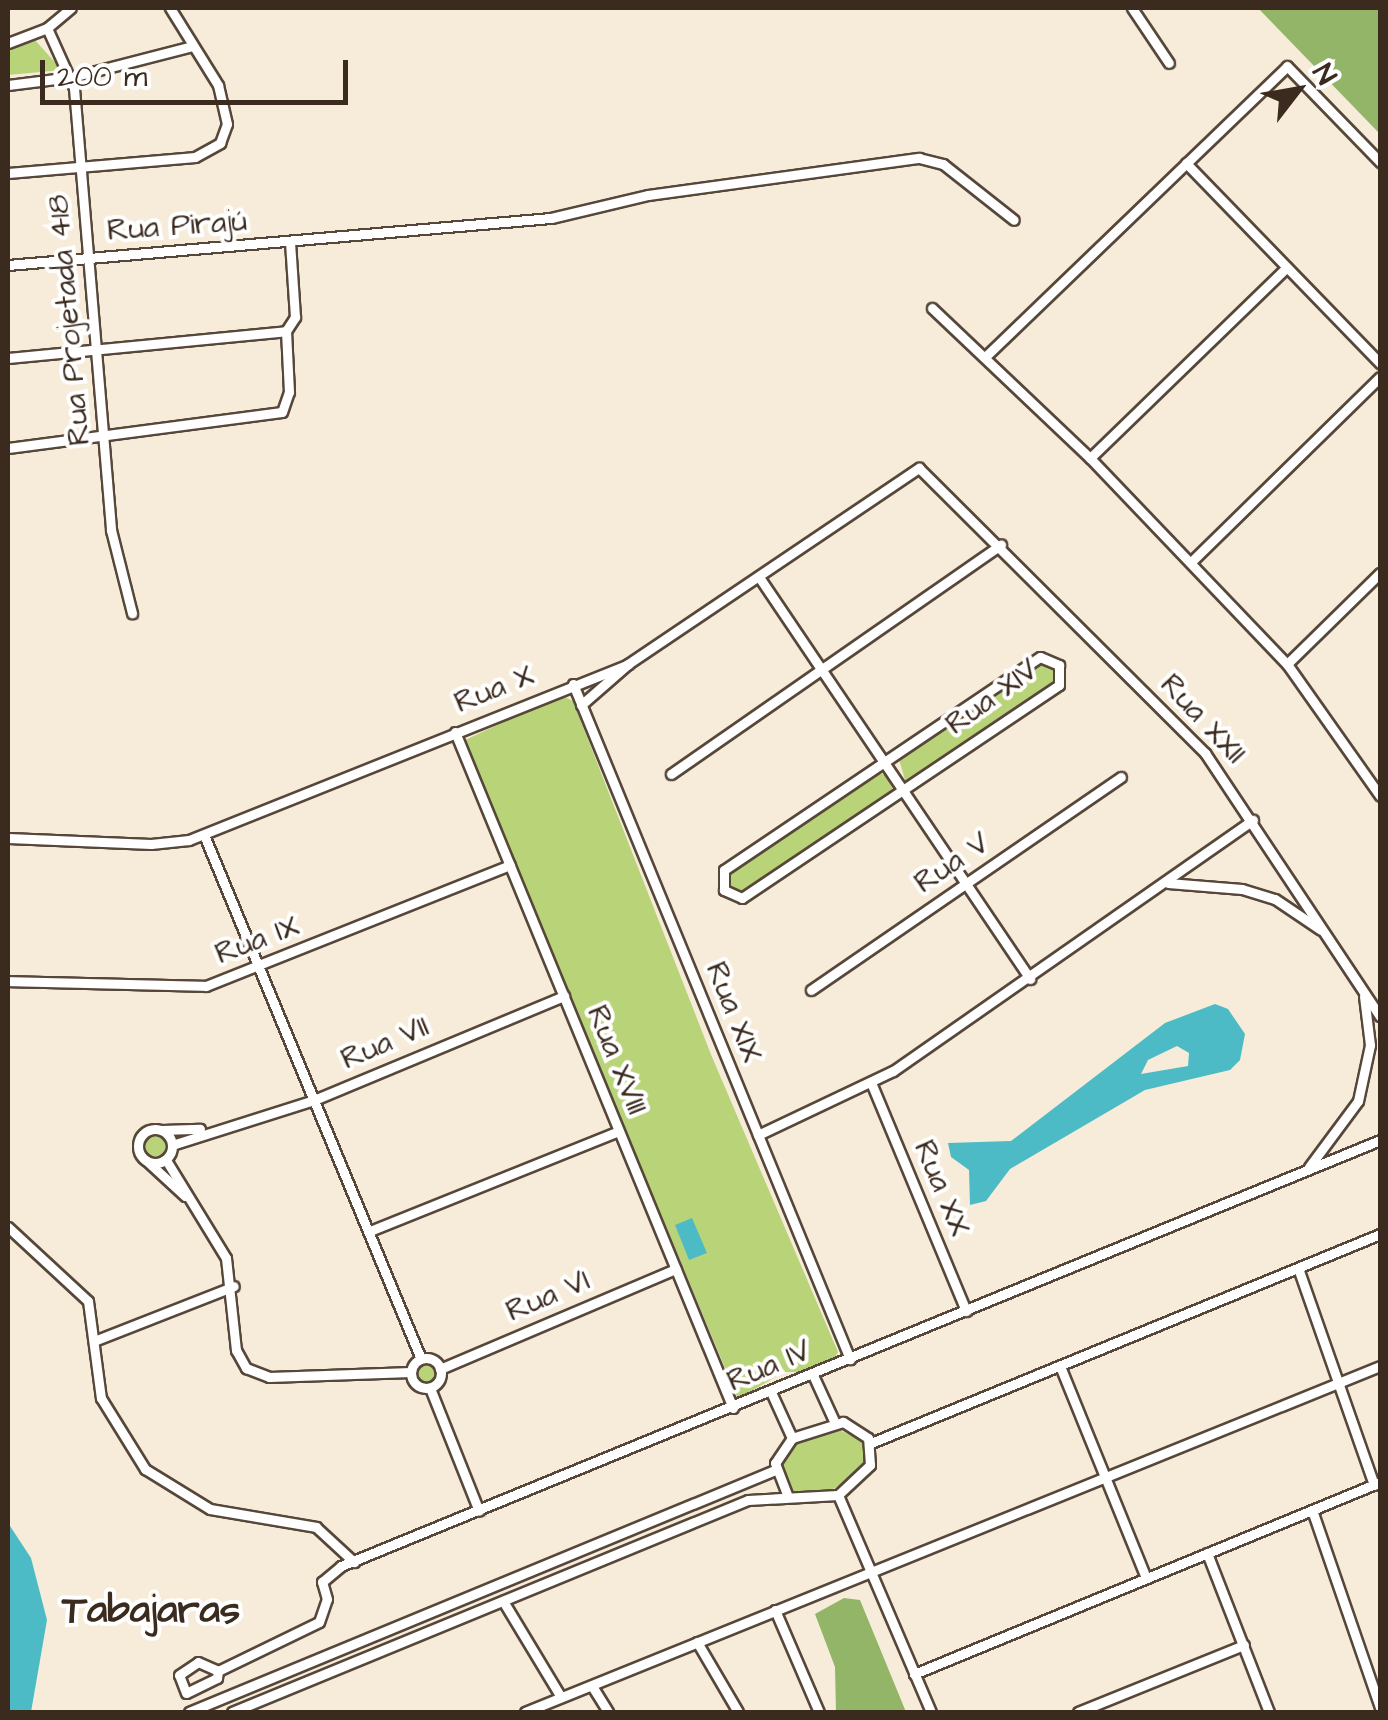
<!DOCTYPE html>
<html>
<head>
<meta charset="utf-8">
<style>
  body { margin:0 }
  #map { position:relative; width:1388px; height:1720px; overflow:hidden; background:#f6ecd9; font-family:"Architects Daughter",sans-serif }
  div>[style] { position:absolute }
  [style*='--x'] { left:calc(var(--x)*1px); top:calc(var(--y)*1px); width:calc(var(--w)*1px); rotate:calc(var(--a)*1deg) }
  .green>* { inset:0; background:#b9d378 }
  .round { border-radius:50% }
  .forest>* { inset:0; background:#92b568 }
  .water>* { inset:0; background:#4dbbc5 }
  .roads { filter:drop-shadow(2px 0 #57473a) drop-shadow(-2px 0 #57473a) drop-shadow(0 2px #57473a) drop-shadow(0 -2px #57473a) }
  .street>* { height:9px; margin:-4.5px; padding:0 4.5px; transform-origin:4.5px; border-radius:4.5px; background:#fff }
  .street>.ring { margin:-4.5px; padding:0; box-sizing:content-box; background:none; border:9px solid #fff; border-radius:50% }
  span { translate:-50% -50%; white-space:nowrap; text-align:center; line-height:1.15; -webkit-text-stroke:8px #fff; paint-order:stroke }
  .street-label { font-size:30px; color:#3b2a1e }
  .district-label { font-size:40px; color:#3b2a1e; font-weight:700 }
  .frame { position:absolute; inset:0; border:10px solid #3b2a1e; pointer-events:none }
  .north { position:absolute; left:1248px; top:40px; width:100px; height:100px; -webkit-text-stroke:8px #fff; paint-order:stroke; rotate:59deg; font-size:28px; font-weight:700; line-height:40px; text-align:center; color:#3b2a1e }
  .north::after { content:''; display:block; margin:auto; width:35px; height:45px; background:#3b2a1e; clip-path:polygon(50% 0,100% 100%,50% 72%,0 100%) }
  .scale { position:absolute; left:40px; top:60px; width:308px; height:45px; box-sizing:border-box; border:5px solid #3b2a1e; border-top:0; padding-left:12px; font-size:30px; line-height:35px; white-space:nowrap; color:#3b2a1e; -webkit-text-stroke:8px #fff; paint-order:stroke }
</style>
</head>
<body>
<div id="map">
  <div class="green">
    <div style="clip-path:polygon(33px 38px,62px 70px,8px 75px,8px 45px)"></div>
    <div style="clip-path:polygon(1040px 663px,1054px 667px,1055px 683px,914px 782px,905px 780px,899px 759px)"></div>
    <div style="clip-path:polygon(561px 695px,573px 701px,712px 1057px,838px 1352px,833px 1360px,807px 1372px,784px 1372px,738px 1399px,463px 741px)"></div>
    <div style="clip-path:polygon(877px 773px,886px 775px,894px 792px,744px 891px,730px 887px,730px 871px)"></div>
    <div class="round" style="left:141px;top:1132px;width:28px;height:28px"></div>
    <div class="round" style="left:413px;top:1360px;width:26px;height:26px"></div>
    <div style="clip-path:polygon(835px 1428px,864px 1441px,867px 1456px,858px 1475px,824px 1494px,790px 1491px,782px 1460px,796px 1443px)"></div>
  </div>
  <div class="forest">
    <div style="clip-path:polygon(1258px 8px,1380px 8px,1380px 134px)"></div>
    <div style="clip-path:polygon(844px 1598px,860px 1600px,906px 1712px,836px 1712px,835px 1667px,815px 1614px)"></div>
  </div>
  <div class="water">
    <div style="clip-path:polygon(evenodd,1215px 1004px,1228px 1009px,1245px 1034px,1240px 1060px,1230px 1070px,1145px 1090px,1010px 1169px,986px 1201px,970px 1205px,969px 1170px,951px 1157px,948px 1143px,1011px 1141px,1165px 1023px,1215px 1004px,1177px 1046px,1189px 1053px,1188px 1066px,1141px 1074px,1148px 1060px,1177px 1046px)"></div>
    <div style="clip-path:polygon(692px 1218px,707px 1253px,689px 1260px,675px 1225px)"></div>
    <div style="clip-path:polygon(8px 1523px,31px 1558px,47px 1620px,31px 1712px,8px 1712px)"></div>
  </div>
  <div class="roads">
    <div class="street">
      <div style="--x:1132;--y:8;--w:66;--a:56.1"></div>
      <div style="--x:47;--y:28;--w:66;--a:65.8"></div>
      <div style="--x:74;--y:88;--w:444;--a:85.2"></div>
      <div style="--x:111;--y:530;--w:86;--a:75.8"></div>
      <div style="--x:8;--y:43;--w:42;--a:-21"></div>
      <div style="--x:47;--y:28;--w:31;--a:-40"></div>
      <div style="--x:8;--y:85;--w:64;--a:-7.1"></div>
      <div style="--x:72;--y:77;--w:125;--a:-14.4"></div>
      <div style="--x:1186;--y:163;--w:279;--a:45.9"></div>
      <div style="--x:8;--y:173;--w:188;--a:-4.9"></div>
      <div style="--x:195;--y:157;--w:29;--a:-29"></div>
      <div style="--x:220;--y:143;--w:20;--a:-70"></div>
      <div style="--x:227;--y:124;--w:40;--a:-103"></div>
      <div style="--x:218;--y:85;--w:91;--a:-121.9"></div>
      <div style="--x:8;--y:265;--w:545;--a:-4.95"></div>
      <div style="--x:551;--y:218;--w:100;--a:-13.3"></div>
      <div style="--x:648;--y:195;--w:274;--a:-7.8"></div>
      <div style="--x:919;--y:158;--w:25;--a:14"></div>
      <div style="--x:943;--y:164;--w:90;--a:38.3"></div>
      <div style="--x:932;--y:308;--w:218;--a:43.5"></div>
      <div style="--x:1090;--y:458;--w:285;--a:46.3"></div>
      <div style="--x:1287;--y:664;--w:161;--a:54.8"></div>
      <div style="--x:985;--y:357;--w:419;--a:-43.9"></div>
      <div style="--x:1287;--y:66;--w:134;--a:45.9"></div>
      <div style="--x:8;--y:358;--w:279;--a:-5.5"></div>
      <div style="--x:286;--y:331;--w:17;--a:-57"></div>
      <div style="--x:295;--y:317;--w:75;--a:-93.8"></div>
      <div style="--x:8;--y:448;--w:276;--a:-7.5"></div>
      <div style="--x:282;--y:412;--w:21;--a:-71"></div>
      <div style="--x:289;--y:392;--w:61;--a:-92.8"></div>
      <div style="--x:1090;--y:458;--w:274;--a:-44.1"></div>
      <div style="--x:1191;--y:562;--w:264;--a:-44.4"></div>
      <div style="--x:759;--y:577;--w:485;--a:56"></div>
      <div style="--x:1040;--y:657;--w:21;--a:23"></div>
      <div style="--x:1059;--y:665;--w:20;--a:90"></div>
      <div style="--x:1059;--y:685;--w:382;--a:146.1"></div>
      <div style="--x:742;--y:898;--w:20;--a:-156"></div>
      <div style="--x:724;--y:890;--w:20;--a:-90"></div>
      <div style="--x:724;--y:870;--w:381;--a:-34"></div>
      <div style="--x:1287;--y:664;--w:130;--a:-44.4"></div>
      <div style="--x:573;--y:684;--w:730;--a:67.69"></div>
      <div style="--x:581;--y:705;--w:62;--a:-41.1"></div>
      <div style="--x:455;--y:732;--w:731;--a:67.65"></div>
      <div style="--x:671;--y:774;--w:402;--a:-34.8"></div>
      <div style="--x:204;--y:835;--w:567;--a:67.5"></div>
      <div style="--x:8;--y:838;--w:143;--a:2.4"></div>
      <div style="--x:151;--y:844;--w:38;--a:-6"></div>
      <div style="--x:189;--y:840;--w:473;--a:-21.8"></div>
      <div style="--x:628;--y:664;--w:351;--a:-34"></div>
      <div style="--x:919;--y:468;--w:404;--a:44.9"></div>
      <div style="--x:1205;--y:753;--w:316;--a:56.4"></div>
      <div style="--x:1168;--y:883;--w:74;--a:4.6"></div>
      <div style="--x:1242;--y:889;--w:34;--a:17"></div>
      <div style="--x:1275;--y:899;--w:55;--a:34"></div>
      <div style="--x:8;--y:981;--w:198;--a:1.4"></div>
      <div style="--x:206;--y:986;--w:327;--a:-21.7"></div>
      <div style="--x:811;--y:990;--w:376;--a:-34.5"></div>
      <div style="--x:872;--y:1085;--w:245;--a:67.4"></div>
      <div class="ring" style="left:138px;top:1129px;width:25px;height:25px"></div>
      <div style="--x:162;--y:1130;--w:38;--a:-2"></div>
      <div style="--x:758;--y:1135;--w:149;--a:-25.4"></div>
      <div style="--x:893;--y:1071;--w:439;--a:-34.9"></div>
      <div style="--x:172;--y:1145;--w:149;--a:-17.6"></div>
      <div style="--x:314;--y:1100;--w:271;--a:-22.6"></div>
      <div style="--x:166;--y:1160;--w:115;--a:58.5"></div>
      <div style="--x:226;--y:1258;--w:93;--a:83.8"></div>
      <div style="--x:236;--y:1350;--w:21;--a:61"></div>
      <div style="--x:246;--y:1368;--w:25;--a:21"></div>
      <div style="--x:269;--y:1377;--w:142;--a:-2"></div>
      <div style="--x:149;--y:1163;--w:49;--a:42.5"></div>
      <div style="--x:1309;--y:1167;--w:82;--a:-53.4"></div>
      <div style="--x:1358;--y:1101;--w:57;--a:-77.9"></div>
      <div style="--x:1370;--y:1045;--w:49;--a:-97"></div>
      <div style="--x:8;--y:1227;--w:109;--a:42.8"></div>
      <div style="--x:88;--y:1301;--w:98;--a:82.4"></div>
      <div style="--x:101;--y:1398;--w:84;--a:58.2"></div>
      <div style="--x:145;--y:1469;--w:76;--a:31.6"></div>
      <div style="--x:210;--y:1509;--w:108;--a:9.6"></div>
      <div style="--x:316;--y:1527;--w:52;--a:42.6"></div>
      <div style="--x:370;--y:1231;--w:268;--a:-21.9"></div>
      <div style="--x:1298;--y:1268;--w:230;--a:70.7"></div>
      <div style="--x:94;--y:1341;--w:150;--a:-21.4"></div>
      <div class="ring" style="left:411px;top:1358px;width:21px;height:21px"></div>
      <div style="--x:1060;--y:1366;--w:229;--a:67.9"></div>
      <div style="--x:440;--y:1369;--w:256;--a:-23"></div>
      <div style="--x:813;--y:1375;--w:53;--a:65.4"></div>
      <div style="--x:430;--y:1388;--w:132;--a:68.3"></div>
      <div style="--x:771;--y:1392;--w:51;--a:65.5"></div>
      <div style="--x:871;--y:1443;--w:550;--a:-22.32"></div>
      <div style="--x:838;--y:1495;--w:236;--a:66.8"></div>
      <div style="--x:1312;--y:1510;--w:209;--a:71"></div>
      <div style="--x:1207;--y:1553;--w:171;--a:68.7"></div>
      <div style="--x:503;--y:1601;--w:112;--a:58.9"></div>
      <div style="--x:775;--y:1610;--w:111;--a:66.7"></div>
      <div style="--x:697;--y:1642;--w:81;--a:59.6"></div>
      <div style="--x:198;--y:1662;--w:22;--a:24"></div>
      <div style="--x:218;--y:1671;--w:7;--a:98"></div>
      <div style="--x:217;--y:1678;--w:34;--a:154"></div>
      <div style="--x:186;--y:1693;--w:19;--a:-111"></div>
      <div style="--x:179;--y:1675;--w:23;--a:-34"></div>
      <div style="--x:218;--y:1671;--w:112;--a:-25.9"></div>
      <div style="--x:319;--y:1622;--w:24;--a:-71"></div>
      <div style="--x:327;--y:1599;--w:18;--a:-106"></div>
      <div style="--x:322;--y:1582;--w:25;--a:-40"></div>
      <div style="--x:341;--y:1566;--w:1123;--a:-22.29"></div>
      <div style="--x:914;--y:1674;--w:504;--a:-22.39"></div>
      <div style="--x:592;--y:1686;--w:31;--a:58"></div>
      <div style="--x:189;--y:1712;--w:634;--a:-22.44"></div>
      <div style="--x:232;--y:1712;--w:558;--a:-22.34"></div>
      <div style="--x:748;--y:1500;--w:90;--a:-3.2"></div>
      <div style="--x:838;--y:1495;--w:44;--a:-43.2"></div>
      <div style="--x:870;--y:1465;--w:27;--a:-94"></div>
      <div style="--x:868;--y:1438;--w:30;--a:-147"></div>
      <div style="--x:843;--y:1422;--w:53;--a:162.6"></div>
      <div style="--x:792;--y:1438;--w:30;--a:124"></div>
      <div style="--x:775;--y:1463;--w:34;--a:69"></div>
      <div style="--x:525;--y:1712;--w:922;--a:-22.03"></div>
      <div style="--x:1078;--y:1712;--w:179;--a:-22"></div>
    </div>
  </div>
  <div class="street-label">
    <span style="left:177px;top:226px;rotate:-4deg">Rua Pirajú</span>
    <span style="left:69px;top:320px;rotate:-95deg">Rua Projetada 418</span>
    <span style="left:494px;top:689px;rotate:-22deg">Rua X</span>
    <span style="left:992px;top:697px;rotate:-36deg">Rua XIV</span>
    <span style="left:1203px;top:719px;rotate:47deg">Rua XXII</span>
    <span style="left:952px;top:863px;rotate:-34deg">Rua V</span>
    <span style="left:257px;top:940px;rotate:-21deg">Rua IX</span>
    <span style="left:734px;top:1012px;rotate:68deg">Rua XIX</span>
    <span style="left:385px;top:1043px;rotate:-23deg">Rua VII</span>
    <span style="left:617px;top:1060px;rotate:68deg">Rua XVIII</span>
    <span style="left:942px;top:1188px;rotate:67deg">Rua XX</span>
    <span style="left:548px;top:1296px;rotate:-23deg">Rua VI</span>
    <span style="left:769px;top:1366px;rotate:-23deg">Rua IV</span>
  </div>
  <div class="district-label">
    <span style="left:151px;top:1611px">Tabajaras</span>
  </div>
  <div class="frame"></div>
  <div class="north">N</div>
  <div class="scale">200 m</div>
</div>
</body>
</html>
